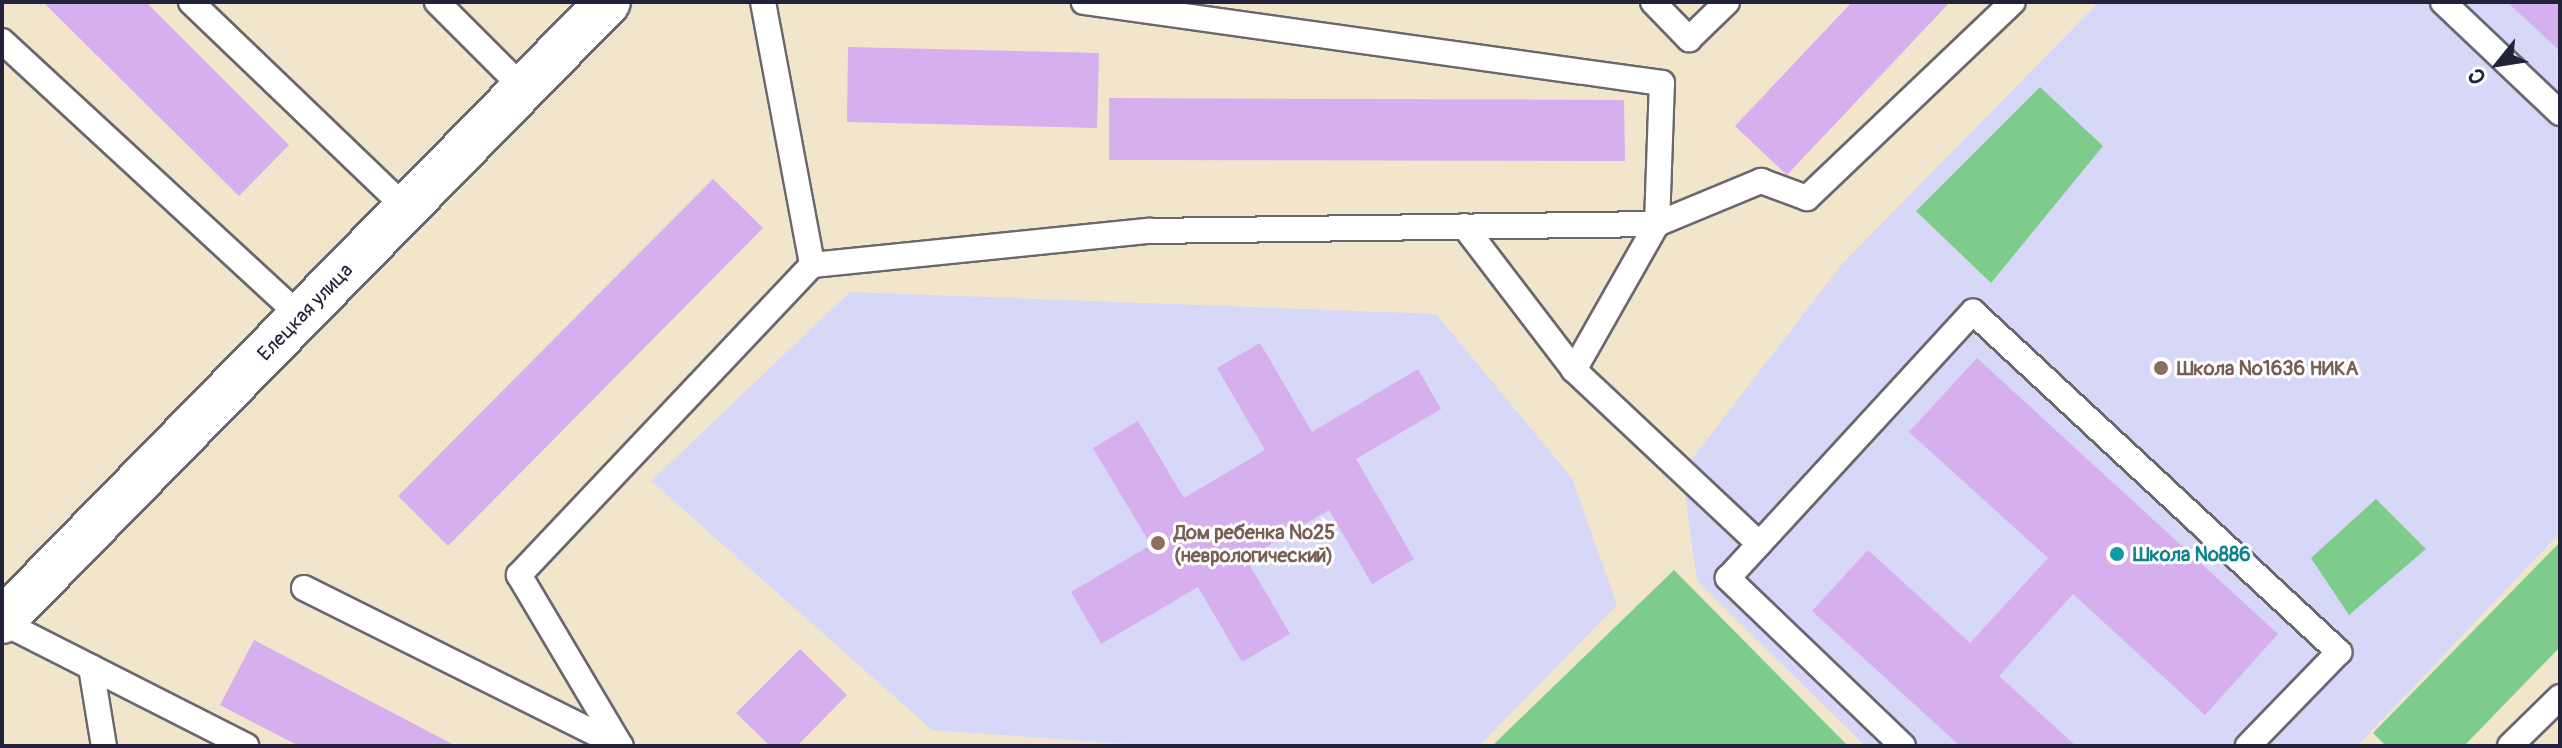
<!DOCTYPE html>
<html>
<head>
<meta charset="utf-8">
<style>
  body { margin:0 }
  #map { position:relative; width:2562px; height:748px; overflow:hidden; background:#f1e6cc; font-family:Pangolin,sans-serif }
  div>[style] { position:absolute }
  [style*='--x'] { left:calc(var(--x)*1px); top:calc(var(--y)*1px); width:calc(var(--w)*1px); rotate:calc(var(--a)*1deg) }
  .built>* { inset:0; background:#d7d7f8 }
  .green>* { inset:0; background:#7ecc8c }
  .building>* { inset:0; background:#d6afef }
  .roads { filter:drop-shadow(2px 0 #6a676e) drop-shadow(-2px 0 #6a676e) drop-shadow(0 2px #6a676e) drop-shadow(0 -2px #6a676e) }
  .service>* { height:24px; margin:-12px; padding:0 12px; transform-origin:12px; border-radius:12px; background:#fff }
  .tertiary>* { height:44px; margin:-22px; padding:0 22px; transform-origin:22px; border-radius:22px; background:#fff }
  .dots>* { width:22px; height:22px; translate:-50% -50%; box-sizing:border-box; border:4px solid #fff; border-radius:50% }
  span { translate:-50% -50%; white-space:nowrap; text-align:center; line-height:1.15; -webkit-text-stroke:6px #fff; paint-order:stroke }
  .street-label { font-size:20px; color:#22223b }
  .education-label { font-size:20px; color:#785e54; font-weight:700 }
  .left { translate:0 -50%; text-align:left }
  .culture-label { font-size:20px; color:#0d838f; font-weight:700 }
  .frame { position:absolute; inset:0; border:4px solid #22223b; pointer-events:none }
  .north { position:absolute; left:2458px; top:24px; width:80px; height:80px; -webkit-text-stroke:6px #fff; paint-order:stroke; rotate:240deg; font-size:22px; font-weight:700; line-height:32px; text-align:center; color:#22223b }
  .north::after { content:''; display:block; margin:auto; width:28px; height:36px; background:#22223b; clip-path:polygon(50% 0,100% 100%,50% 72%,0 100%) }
</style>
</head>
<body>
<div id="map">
  <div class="built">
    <div style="clip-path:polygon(2099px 2px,2560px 2px,2560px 533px,2357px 746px,1865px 746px,1697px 581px,1682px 472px,1842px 264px)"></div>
    <div style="clip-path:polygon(850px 292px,1436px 314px,1572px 478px,1617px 605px,1479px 746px,1158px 746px,932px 730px,651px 481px)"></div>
  </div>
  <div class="green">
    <div style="clip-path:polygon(2040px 87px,2103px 146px,1991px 283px,1916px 211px)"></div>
    <div style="clip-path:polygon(2376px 499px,2426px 549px,2349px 615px,2311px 558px)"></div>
    <div style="clip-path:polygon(2560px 542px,2560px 647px,2464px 746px,2386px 746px,2373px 733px)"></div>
    <div style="clip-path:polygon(1674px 570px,1848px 746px,1492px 746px)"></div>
  </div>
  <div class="building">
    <div style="clip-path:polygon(43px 2px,146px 2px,289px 145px,239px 196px)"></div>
    <div style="clip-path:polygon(1852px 2px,1950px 2px,1787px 175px,1735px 126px)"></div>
    <div style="clip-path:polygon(2507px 2px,2560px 2px,2560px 51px)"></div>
    <div style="clip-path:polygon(848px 47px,1099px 53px,1097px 128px,847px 122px)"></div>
    <div style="clip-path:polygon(1109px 98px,1624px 100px,1625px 161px,1109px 160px)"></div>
    <div style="clip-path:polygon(713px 179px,763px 228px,448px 546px,398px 496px)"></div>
    <div style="clip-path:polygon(1260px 343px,1312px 432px,1418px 369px,1441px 409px,1356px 459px,1414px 559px,1372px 584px,1329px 510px,1246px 559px,1290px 634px,1242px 662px,1198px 587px,1101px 644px,1071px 592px,1151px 545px,1093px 448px,1138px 421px,1184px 498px,1265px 450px,1217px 368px)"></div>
    <div style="clip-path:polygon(1977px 358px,2278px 634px,2205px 715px,2073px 594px,1999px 676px,2076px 746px,1960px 746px,1812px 611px,1868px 550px,1970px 643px,2048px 558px,1909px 432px)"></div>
    <div style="clip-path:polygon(254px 640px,456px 746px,299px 746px,220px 705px)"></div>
    <div style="clip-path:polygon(800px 649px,847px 695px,797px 746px,770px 746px,736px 713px)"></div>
  </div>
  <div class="roads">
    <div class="service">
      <div style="--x:191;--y:2;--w:296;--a:43.8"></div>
      <div style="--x:437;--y:2;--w:122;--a:45"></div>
      <div style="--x:763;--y:2;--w:268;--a:79.4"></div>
      <div style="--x:812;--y:265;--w:339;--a:-5.8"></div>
      <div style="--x:1149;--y:231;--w:508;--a:-0.79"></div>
      <div style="--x:1657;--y:224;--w:141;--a:-88"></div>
      <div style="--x:1662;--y:83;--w:584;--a:-172.02"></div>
      <div style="--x:1653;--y:2;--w:52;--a:45.8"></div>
      <div style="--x:1689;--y:39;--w:53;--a:-44.2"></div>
      <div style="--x:2443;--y:2;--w:161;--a:43.5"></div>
      <div style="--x:2;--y:41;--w:407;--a:42.7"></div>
      <div style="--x:1464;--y:226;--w:181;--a:52.6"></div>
      <div style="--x:1574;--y:370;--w:168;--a:-60.4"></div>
      <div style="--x:1657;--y:224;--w:113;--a:-22.5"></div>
      <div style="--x:1761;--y:181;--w:49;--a:20.3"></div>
      <div style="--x:1807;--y:198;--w:284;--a:-43.6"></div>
      <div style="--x:1574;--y:370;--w:254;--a:43.2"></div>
      <div style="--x:304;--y:588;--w:354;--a:26.5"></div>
      <div style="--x:2;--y:622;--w:274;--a:26.9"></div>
      <div style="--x:91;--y:667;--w:80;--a:80.7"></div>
      <div style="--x:620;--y:745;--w:198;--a:-120.7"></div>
      <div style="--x:519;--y:575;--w:427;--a:-46.6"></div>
      <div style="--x:1903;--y:746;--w:243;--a:-136.2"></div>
      <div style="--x:1728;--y:578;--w:362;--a:-47.4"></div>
      <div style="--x:1973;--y:312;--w:500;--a:42.9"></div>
      <div style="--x:2339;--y:652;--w:131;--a:134.1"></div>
      <div style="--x:2510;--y:746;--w:70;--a:-44.4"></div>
    </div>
    <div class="tertiary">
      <div style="--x:2;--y:621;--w:866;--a:-45.61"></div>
    </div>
  </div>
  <div class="dots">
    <div style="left:2161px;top:368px;background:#8d6e63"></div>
    <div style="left:1158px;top:543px;background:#8d6e63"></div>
    <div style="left:2117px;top:554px;background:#0f9aa8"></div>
  </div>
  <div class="street-label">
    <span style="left:305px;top:312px;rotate:-46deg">Елецкая улица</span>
  </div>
  <div class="education-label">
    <span class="left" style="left:2177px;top:368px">Школа №1636 НИКА</span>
    <span class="left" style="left:1174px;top:544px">Дом ребенка №25<br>(неврологический)</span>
  </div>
  <div class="culture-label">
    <span class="left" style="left:2133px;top:554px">Школа №886</span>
  </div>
  <div class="frame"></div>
  <div class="north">С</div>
</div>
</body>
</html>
